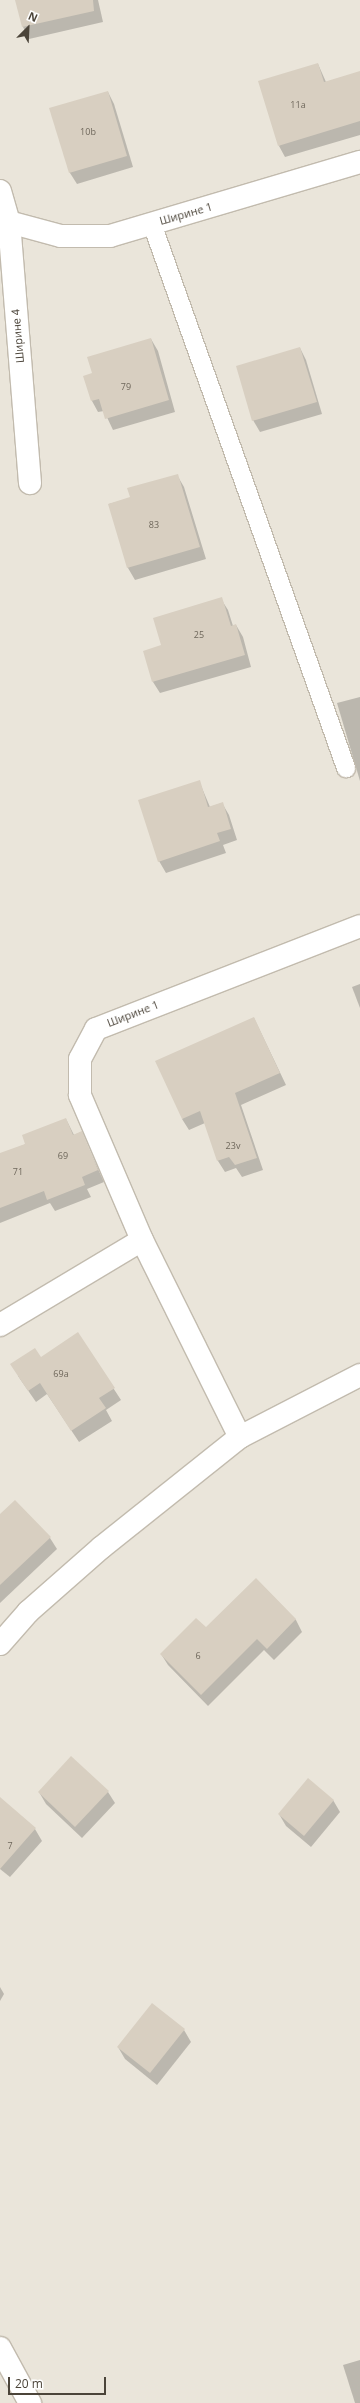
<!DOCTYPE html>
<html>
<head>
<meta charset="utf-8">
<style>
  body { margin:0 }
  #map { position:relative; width:360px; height:2403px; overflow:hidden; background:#f6f3ec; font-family:"Open Sans",sans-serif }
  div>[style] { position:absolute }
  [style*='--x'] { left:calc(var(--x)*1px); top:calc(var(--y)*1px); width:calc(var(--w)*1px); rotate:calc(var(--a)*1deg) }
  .residential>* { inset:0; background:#eae5da }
  .shadow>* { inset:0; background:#0003 }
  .building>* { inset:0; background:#d8cfc1 }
  .roads { filter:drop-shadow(1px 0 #c2bbae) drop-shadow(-1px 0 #c2bbae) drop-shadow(0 1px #c2bbae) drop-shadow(0 -1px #c2bbae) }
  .lane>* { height:18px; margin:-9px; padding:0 9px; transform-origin:9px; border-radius:9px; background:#fff }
  .street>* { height:22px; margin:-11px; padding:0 11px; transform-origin:11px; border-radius:11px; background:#fff }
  span { translate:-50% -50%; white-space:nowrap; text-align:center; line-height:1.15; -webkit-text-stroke:3px #fff; paint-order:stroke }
  .number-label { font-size:9px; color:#6e675b }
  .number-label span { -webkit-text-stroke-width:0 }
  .street-label { font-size:11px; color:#4b4439 }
  .north { position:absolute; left:8px; top:8px; width:40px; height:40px; -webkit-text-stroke:3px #fff; paint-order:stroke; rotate:24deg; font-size:11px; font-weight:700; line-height:16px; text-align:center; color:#4b4439 }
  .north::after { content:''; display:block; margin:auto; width:14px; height:18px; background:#4b4439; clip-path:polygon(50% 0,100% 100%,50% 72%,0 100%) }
  .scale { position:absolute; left:8px; top:2377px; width:98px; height:18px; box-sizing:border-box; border:2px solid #4b4439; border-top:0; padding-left:5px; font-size:12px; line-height:14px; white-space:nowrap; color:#4b4439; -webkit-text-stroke:3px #fff; paint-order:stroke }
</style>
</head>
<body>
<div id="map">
  <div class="residential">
    <div style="clip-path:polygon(0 0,360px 0,360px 2403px,0 2403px)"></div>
  </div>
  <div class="shadow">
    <div style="clip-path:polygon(17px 0,98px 0,103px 22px,29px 39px,23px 27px)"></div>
    <div style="clip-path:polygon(318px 64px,326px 82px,360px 72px,360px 135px,285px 157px,279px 146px)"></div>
    <div style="clip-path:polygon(108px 92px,114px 104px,133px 167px,77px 184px,70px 173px,51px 109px)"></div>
    <div style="clip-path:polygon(151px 339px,158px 351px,175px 412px,113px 430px,104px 411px,98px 412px,92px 401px,93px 374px)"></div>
    <div style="clip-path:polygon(300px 348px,306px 360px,322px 414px,260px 432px,253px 420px)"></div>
    <div style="clip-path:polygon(177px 475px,184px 487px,206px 559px,135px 580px,128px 568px,109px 504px,131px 498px)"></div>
    <div style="clip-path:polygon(221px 599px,228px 610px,233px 626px,236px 625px,243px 637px,251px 667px,160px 693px,153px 682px,162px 646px)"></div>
    <div style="clip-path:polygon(360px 697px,360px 781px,337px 703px)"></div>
    <div style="clip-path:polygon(199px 781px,210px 807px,222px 803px,229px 815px,237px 840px,223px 845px,226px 853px,166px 873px,159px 861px)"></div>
    <div style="clip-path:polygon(360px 984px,360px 1008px,352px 987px)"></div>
    <div style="clip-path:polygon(254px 1018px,286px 1085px,241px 1105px,263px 1170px,242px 1177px,236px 1168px,225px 1172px,218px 1161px,205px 1123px,189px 1130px,182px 1119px)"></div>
    <div style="clip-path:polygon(66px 1119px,74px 1135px,81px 1132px,104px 1182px,87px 1189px,91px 1197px,55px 1211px,50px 1203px,0 1223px,0 1155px,26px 1144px)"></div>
    <div style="clip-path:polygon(78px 1334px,121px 1400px,106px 1410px,112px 1421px,79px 1442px,47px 1394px,36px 1402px,18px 1376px)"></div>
    <div style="clip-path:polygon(15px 1501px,50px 1538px,57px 1549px,0 1603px,0 1516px)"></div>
    <div style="clip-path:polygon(256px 1579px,296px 1620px,302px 1632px,274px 1660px,264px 1650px,208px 1706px,168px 1665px,161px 1654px,206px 1629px)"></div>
    <div style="clip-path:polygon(39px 1792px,108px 1792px,115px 1803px,82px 1838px,46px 1804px)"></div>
    <div style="clip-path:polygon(0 1799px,35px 1829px,42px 1841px,10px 1877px,0 1869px)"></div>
    <div style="clip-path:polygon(333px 1800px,340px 1812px,311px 1847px,286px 1826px,279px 1814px)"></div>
    <div style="clip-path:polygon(0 1987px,4px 1994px,0 2001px)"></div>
    <div style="clip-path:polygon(184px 2030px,191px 2042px,157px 2085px,125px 2059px,118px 2047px)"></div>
    <div style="clip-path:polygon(360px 2360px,360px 2403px,355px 2403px,343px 2365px)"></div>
  </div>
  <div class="building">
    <div style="clip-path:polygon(15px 0,93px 0,94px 11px,22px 27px)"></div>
    <div style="clip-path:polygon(318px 63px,324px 82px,360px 71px,360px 121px,278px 146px,258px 81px)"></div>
    <div style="clip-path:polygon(108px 91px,127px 156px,69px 173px,49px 108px)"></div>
    <div style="clip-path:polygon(151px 338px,169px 400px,105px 419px,99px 399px,91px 401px,83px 376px,92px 373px,87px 357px)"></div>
    <div style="clip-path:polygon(300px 347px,317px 402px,252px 421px,236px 366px)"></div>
    <div style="clip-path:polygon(178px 474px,200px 547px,127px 568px,108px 504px,130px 497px,127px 488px)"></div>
    <div style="clip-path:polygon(222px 597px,231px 626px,236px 624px,245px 655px,152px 682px,143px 651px,161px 645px,153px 618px)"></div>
    <div style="clip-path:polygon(200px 780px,208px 807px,223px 802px,231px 829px,217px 833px,220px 841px,158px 862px,138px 800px)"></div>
    <div style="clip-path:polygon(254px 1017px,280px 1073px,235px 1093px,257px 1158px,235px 1165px,229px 1157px,217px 1161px,200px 1111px,182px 1119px,155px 1061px)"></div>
    <div style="clip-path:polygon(66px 1118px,73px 1135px,82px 1131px,98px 1170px,82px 1177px,85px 1185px,47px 1200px,44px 1191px,0 1208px,0 1153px,25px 1144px,22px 1135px)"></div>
    <div style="clip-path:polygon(78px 1332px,115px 1388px,99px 1398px,106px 1408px,71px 1431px,40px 1383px,28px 1391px,10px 1364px,35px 1348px,41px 1357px)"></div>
    <div style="clip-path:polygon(15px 1500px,51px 1537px,0 1585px,0 1514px)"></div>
    <div style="clip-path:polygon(256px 1578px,296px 1619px,267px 1649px,257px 1639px,201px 1695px,160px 1654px,196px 1618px,206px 1627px)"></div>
    <div style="clip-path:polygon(71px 1756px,109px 1791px,75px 1827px,38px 1792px)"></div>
    <div style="clip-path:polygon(308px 1778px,334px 1800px,304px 1836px,278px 1814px)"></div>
    <div style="clip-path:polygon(0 1797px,36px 1828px,0 1869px)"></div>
    <div style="clip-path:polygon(152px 2003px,185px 2029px,150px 2073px,117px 2047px)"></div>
  </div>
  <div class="roads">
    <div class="lane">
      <div style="--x:152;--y:224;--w:578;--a:70.37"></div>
    </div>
    <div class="street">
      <div style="--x:0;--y:191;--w:32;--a:74"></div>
      <div style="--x:9;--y:222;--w:262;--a:85.4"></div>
      <div style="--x:9;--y:222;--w:54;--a:15.1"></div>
      <div style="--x:61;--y:236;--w:49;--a:0"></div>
      <div style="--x:110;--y:236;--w:261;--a:-16.5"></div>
      <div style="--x:142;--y:1240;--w:158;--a:-113.2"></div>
      <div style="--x:80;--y:1095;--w:36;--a:-90"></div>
      <div style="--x:80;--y:1059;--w:34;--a:-62"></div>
      <div style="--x:96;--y:1029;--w:283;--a:-21.3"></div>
      <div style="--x:0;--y:1325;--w:165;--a:-30.9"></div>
      <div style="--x:142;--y:1240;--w:220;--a:63.6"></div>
      <div style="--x:0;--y:1644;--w:43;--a:-48.8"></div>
      <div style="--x:28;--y:1612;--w:98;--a:-41.3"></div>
      <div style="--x:102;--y:1547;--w:176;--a:-38.6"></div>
      <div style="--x:240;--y:1437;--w:135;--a:-27.3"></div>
      <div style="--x:0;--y:2348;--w:63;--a:61.4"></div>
    </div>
  </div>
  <div class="number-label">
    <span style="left:298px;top:105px">11a</span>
    <span style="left:88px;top:132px">10b</span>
    <span style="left:126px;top:387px">79</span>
    <span style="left:154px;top:525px">83</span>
    <span style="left:199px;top:635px">25</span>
    <span style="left:233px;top:1146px">23v</span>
    <span style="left:63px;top:1156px">69</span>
    <span style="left:18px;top:1172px">71</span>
    <span style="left:61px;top:1374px">69a</span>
    <span style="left:198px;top:1656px">6</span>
    <span style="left:10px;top:1846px">7</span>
  </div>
  <div class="street-label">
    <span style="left:186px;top:214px;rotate:-16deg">Ширине 1</span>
    <span style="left:18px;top:336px;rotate:-95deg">Ширине 4</span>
    <span style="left:133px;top:1014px;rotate:-21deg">Ширине 1</span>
  </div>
  <div class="north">N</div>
  <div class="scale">20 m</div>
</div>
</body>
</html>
